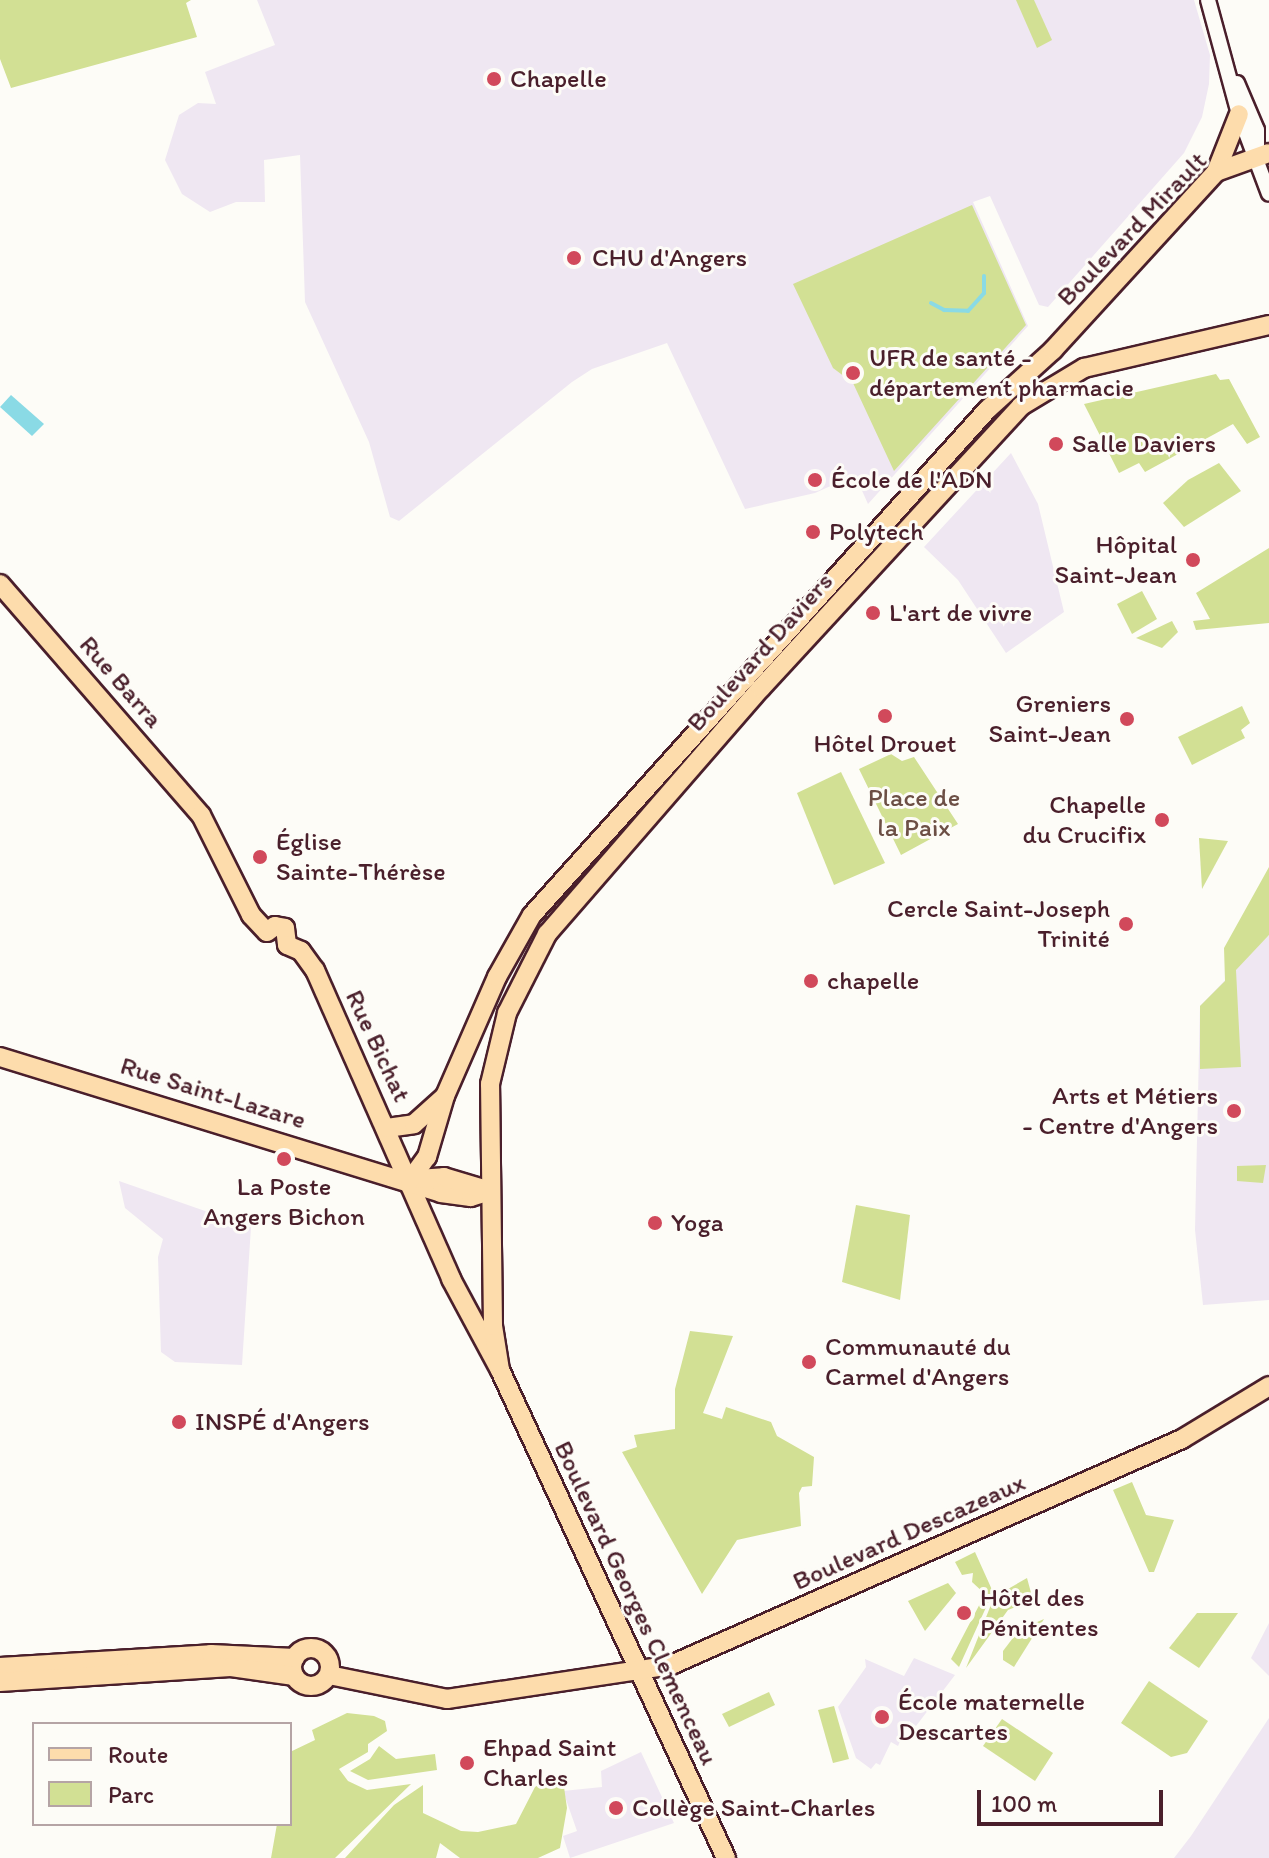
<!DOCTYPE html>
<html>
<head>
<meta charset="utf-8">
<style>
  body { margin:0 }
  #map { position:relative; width:1269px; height:1858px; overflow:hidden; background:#fdfcf7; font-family:Itim,sans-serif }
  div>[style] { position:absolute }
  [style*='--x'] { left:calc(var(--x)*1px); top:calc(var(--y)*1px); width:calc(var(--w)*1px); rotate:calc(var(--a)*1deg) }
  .built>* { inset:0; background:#efe7f2 }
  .green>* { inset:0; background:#d2e094 }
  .water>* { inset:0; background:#8adae5 }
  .stream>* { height:4px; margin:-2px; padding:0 2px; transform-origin:2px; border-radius:2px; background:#8adae5 }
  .roads { filter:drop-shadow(2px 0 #4a1f2b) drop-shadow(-2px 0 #4a1f2b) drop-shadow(0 2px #4a1f2b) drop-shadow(0 -2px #4a1f2b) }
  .minor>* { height:14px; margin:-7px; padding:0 7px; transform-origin:7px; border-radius:7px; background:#fdfcf7 }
  .major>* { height:18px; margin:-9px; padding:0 9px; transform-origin:9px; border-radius:9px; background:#fddcac }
  .major>.ring { margin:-9px; padding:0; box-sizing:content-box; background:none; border:18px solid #fddcac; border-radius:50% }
  .dots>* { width:22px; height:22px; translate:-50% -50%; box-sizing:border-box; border:4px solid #fdfcf7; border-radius:50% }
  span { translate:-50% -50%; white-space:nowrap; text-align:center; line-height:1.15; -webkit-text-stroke:6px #fdfcf7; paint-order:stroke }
  .poi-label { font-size:26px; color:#4a1f2b }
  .left { translate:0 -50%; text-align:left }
  .right { translate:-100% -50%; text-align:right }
  .street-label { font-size:26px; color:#4a1f2b }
  .park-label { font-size:26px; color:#6c4f45 }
  .legend { position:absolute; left:32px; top:1722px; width:260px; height:104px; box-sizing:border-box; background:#fdfcf7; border:2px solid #b5a4a5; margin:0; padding:10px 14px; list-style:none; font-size:24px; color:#4a1f2b }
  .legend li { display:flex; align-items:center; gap:16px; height:40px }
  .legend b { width:40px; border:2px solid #b5a4a5 }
  .scale { position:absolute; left:977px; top:1790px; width:186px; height:36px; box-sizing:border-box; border:4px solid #4a1f2b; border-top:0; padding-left:10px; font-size:24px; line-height:28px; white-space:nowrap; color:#4a1f2b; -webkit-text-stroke:6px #fdfcf7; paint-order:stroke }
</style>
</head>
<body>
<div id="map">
  <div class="built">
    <div style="clip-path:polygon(257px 0,1194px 0,1210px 55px,1209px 84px,1202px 117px,1184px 153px,1048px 307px,1039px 305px,990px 196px,973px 202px,1028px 326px,868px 504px,855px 475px,815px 493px,745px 509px,667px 343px,592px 369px,572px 382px,399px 521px,390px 517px,369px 442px,305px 302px,300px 155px,264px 160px,265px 202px,236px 202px,210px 212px,182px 194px,165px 160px,179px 115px,198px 103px,216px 104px,205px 72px,275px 45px)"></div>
    <div style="clip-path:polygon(1011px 453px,1038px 504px,1064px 612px,1006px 653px,958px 580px,924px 547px)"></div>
    <div style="clip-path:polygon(1269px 935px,1269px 1300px,1203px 1305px,1195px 1230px,1200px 1006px)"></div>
    <div style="clip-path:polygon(119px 1181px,251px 1227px,242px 1365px,175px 1362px,161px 1352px,158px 1257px,163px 1239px,125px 1208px)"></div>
    <div style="clip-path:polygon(1269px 1623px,1269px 1676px,1251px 1658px)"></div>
    <div style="clip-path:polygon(914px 1658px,955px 1675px,916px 1726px,909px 1721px,898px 1746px,891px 1742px,880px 1765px,876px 1763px,871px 1769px,856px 1758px,838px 1707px,866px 1667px,865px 1659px,904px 1676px)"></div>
    <div style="clip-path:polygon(1269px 1718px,1269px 1858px,1174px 1858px,1191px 1836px)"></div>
    <div style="clip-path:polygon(641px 1752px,674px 1823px,570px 1858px,563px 1836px,577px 1831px,563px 1791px,602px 1787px,601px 1771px)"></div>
  </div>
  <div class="green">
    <div style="clip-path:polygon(0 0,191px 0,186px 3px,197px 37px,11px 88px,0 59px)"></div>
    <div style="clip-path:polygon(1016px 0,1034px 0,1052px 40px,1037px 48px)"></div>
    <div style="clip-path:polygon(972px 205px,1026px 325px,894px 471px,853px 383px,833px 368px,793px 284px)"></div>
    <div style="clip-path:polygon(1216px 374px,1220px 380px,1229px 379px,1260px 437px,1247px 444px,1233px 424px,1145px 472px,1139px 463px,1119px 473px,1084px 404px)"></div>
    <div style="clip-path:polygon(1219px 463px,1241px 491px,1184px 527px,1163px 503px,1188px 480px)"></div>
    <div style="clip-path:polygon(1269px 548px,1269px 623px,1196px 630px,1193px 621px,1210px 619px,1196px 593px)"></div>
    <div style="clip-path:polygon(1142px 591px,1157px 619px,1132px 634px,1117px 604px)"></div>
    <div style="clip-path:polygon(1172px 621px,1178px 632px,1162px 648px,1136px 638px)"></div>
    <div style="clip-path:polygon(1242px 706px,1250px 723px,1241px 730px,1245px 738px,1192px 765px,1178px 737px)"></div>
    <div style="clip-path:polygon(891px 754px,902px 761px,914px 757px,958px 824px,901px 855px,859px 769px)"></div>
    <div style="clip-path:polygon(841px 772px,885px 863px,834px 885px,797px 793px)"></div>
    <div style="clip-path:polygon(1199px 838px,1228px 841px,1202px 889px)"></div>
    <div style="clip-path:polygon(1269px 867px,1269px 935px,1236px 970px,1241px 1067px,1200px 1069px,1200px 1006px,1225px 981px,1224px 948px)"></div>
    <div style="clip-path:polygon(1266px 1165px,1263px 1183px,1237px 1181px,1237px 1166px)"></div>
    <div style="clip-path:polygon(856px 1205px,910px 1215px,900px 1300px,842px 1282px)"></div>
    <div style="clip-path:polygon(690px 1331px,733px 1336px,703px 1413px,722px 1419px,726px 1407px,771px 1422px,777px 1436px,814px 1457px,812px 1486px,802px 1487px,799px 1493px,801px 1526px,737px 1540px,702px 1594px,622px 1452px,637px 1447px,634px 1435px,675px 1429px,675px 1389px)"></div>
    <div style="clip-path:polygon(1132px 1482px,1146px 1515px,1174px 1520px,1154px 1572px,1149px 1572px,1113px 1490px)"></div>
    <div style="clip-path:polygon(975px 1552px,993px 1592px,959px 1667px,951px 1659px,985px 1594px,972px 1582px,973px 1573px,962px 1575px,955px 1562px)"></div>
    <div style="clip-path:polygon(1027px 1578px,1033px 1600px,1008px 1610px,966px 1668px,994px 1597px)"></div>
    <div style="clip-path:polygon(948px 1583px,956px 1593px,925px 1631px,908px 1601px)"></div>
    <div style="clip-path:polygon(1197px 1613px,1238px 1613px,1199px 1668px,1169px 1648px)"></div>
    <div style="clip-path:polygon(1044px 1619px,1014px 1667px,1003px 1660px,1003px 1651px,1019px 1630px)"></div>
    <div style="clip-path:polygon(1149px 1681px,1208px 1721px,1187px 1753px,1171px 1757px,1121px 1723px)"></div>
    <div style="clip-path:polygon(769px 1692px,775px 1705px,729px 1727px,722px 1714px)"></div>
    <div style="clip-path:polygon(834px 1706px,849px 1759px,833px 1763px,818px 1710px)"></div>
    <div style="clip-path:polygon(347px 1713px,374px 1716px,385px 1721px,387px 1731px,368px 1744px,368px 1752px,339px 1769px,348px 1781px,367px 1790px,411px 1784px,335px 1858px,271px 1858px,277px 1824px,290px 1824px,290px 1752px,315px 1740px,312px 1730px)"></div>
    <div style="clip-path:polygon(1002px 1719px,1053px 1753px,1035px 1781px,983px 1746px)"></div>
    <div style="clip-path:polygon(379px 1746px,396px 1759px,435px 1754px,437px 1770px,368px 1780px,350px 1771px,370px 1759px)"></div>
    <div style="clip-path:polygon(554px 1775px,564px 1787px,567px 1808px,560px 1848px,538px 1858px,460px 1858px,440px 1843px,436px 1858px,345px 1858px,394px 1805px,423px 1785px,423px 1813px,461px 1831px,478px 1832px,516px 1824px,535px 1787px)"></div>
  </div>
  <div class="water">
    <div style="clip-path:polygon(11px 395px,44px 424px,32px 436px,0 407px)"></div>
  </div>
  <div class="stream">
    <div style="--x:931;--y:303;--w:15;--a:28"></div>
    <div style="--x:944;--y:310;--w:24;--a:2"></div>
    <div style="--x:968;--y:311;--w:24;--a:-48"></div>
    <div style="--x:984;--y:293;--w:17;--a:-90"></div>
  </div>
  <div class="roads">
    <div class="minor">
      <div style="--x:1208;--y:0;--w:118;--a:74.8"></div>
      <div style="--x:1239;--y:114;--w:85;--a:69.4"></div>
      <div style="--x:1237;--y:83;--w:51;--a:66.9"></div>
      <div style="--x:1257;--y:130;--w:25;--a:90"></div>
    </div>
    <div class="major">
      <div style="--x:1216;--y:172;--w:62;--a:-68.4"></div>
      <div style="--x:0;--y:584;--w:306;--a:49"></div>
      <div style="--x:201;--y:815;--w:112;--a:63.4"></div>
      <div style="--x:251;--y:915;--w:23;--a:47"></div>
      <div style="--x:267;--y:932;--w:10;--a:-37"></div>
      <div style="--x:275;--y:926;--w:10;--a:11"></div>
      <div style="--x:285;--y:928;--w:17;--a:83"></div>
      <div style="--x:287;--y:945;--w:15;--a:23"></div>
      <div style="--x:301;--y:951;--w:24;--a:54"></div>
      <div style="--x:315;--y:970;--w:338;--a:66.2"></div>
      <div style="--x:451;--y:1279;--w:103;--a:61.7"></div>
      <div style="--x:500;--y:1370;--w:538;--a:65.15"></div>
      <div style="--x:0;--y:1057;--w:461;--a:17.1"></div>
      <div style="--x:441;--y:1193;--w:30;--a:8"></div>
      <div style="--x:471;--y:1197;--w:20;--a:-18"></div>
      <div style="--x:387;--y:1128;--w:27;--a:-8"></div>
      <div style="--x:414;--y:1124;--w:39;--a:-42"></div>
      <div style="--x:417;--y:1179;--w:27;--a:-4"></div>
      <div style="--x:444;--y:1177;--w:48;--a:16.9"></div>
      <div style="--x:410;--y:1180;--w:29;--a:-54"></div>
      <div style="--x:427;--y:1157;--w:64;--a:-73.6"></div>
      <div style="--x:445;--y:1096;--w:130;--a:-66.4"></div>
      <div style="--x:497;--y:977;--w:71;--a:-60.6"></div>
      <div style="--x:532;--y:915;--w:681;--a:-47.98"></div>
      <div style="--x:988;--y:409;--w:88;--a:-42.2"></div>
      <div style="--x:1053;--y:350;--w:241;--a:-47.5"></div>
      <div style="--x:1216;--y:172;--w:56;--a:-19.7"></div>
      <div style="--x:500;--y:1370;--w:45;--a:-99"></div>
      <div style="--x:493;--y:1326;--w:242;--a:-90.7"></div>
      <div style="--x:490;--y:1084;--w:73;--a:-76.5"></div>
      <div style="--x:507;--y:1013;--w:89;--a:-63.1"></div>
      <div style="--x:547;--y:934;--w:326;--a:-49"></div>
      <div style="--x:761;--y:688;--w:384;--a:-47.3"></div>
      <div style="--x:1021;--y:406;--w:74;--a:-31.1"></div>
      <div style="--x:1084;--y:368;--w:190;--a:-13.1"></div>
      <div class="ring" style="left:292px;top:1648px;width:20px;height:20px"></div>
      <div style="--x:0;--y:1667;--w:211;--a:-3.5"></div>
      <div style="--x:211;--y:1654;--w:84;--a:2.7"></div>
      <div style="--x:329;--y:1675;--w:120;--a:11.5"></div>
      <div style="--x:447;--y:1699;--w:227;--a:-8.6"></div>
      <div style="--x:671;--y:1665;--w:559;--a:-23.86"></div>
      <div style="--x:1182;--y:1439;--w:102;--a:-31.3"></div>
      <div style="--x:0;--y:1682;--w:231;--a:-3.7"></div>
      <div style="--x:231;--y:1667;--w:64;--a:8.1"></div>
    </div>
  </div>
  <div class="dots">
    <div style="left:494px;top:79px;background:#d1495b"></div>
    <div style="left:574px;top:258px;background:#d1495b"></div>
    <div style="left:853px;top:373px;background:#d1495b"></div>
    <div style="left:1056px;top:444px;background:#d1495b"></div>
    <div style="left:815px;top:480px;background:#d1495b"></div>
    <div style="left:813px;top:532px;background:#d1495b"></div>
    <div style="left:1193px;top:560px;background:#d1495b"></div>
    <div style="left:873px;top:613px;background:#d1495b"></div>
    <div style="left:885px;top:716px;background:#d1495b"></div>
    <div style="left:1127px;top:719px;background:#d1495b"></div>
    <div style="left:1162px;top:820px;background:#d1495b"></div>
    <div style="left:260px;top:857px;background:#d1495b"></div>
    <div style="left:1126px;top:924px;background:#d1495b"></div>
    <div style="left:811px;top:981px;background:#d1495b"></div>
    <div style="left:1234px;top:1111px;background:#d1495b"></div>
    <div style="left:284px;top:1159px;background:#d1495b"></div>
    <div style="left:655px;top:1223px;background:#d1495b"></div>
    <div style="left:809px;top:1362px;background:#d1495b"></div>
    <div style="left:179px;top:1422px;background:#d1495b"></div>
    <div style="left:964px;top:1613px;background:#d1495b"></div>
    <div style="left:882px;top:1717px;background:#d1495b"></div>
    <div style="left:467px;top:1763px;background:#d1495b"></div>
    <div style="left:616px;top:1808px;background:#d1495b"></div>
  </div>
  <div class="poi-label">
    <span class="left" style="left:510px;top:79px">Chapelle</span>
    <span class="left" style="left:592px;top:258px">CHU d'Angers</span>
    <span class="left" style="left:869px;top:373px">UFR de santé -<br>département pharmacie</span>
    <span class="left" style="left:1072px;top:444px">Salle Daviers</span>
    <span class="left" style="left:831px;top:480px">École de l'ADN</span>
    <span class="left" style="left:829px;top:532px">Polytech</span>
    <span class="right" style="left:1177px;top:560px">Hôpital<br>Saint-Jean</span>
    <span class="left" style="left:889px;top:613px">L'art de vivre</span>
    <span class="right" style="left:1111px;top:719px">Greniers<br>Saint-Jean</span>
    <span style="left:885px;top:744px">Hôtel Drouet</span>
    <span class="right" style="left:1146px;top:820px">Chapelle<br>du Crucifix</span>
    <span class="left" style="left:276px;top:857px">Église<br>Sainte-Thérèse</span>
    <span class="right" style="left:1110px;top:924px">Cercle Saint-Joseph<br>Trinité</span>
    <span class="left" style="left:827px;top:981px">chapelle</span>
    <span class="right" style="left:1218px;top:1111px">Arts et Métiers<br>- Centre d'Angers</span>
    <span style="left:284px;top:1202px">La Poste<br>Angers Bichon</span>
    <span class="left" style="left:671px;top:1223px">Yoga</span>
    <span class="left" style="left:825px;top:1362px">Communauté du<br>Carmel d'Angers</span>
    <span class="left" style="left:195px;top:1422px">INSPÉ d'Angers</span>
    <span class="left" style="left:980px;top:1613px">Hôtel des<br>Pénitentes</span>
    <span class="left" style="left:898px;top:1717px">École maternelle<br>Descartes</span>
    <span class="left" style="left:483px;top:1763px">Ehpad Saint<br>Charles</span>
    <span class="left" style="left:632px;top:1808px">Collège Saint-Charles</span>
  </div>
  <div class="street-label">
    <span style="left:1132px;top:229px;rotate:-46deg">Boulevard Mirault</span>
    <span style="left:760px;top:652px;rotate:-48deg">Boulevard Daviers</span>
    <span style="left:121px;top:682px;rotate:49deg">Rue Barra</span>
    <span style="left:378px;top:1046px;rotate:65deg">Rue Bichat</span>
    <span style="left:213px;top:1093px;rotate:17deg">Rue Saint-Lazare</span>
    <span style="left:909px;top:1532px;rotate:-24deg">Boulevard Descazeaux</span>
    <span style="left:636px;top:1603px;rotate:65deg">Boulevard Georges Clemenceau</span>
  </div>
  <div class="park-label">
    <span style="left:914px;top:813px">Place de<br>la Paix</span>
  </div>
  <ul class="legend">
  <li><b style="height:10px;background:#fddcac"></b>Route</li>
  <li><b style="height:22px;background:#d2e094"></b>Parc</li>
  </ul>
  <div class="scale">100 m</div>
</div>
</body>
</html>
